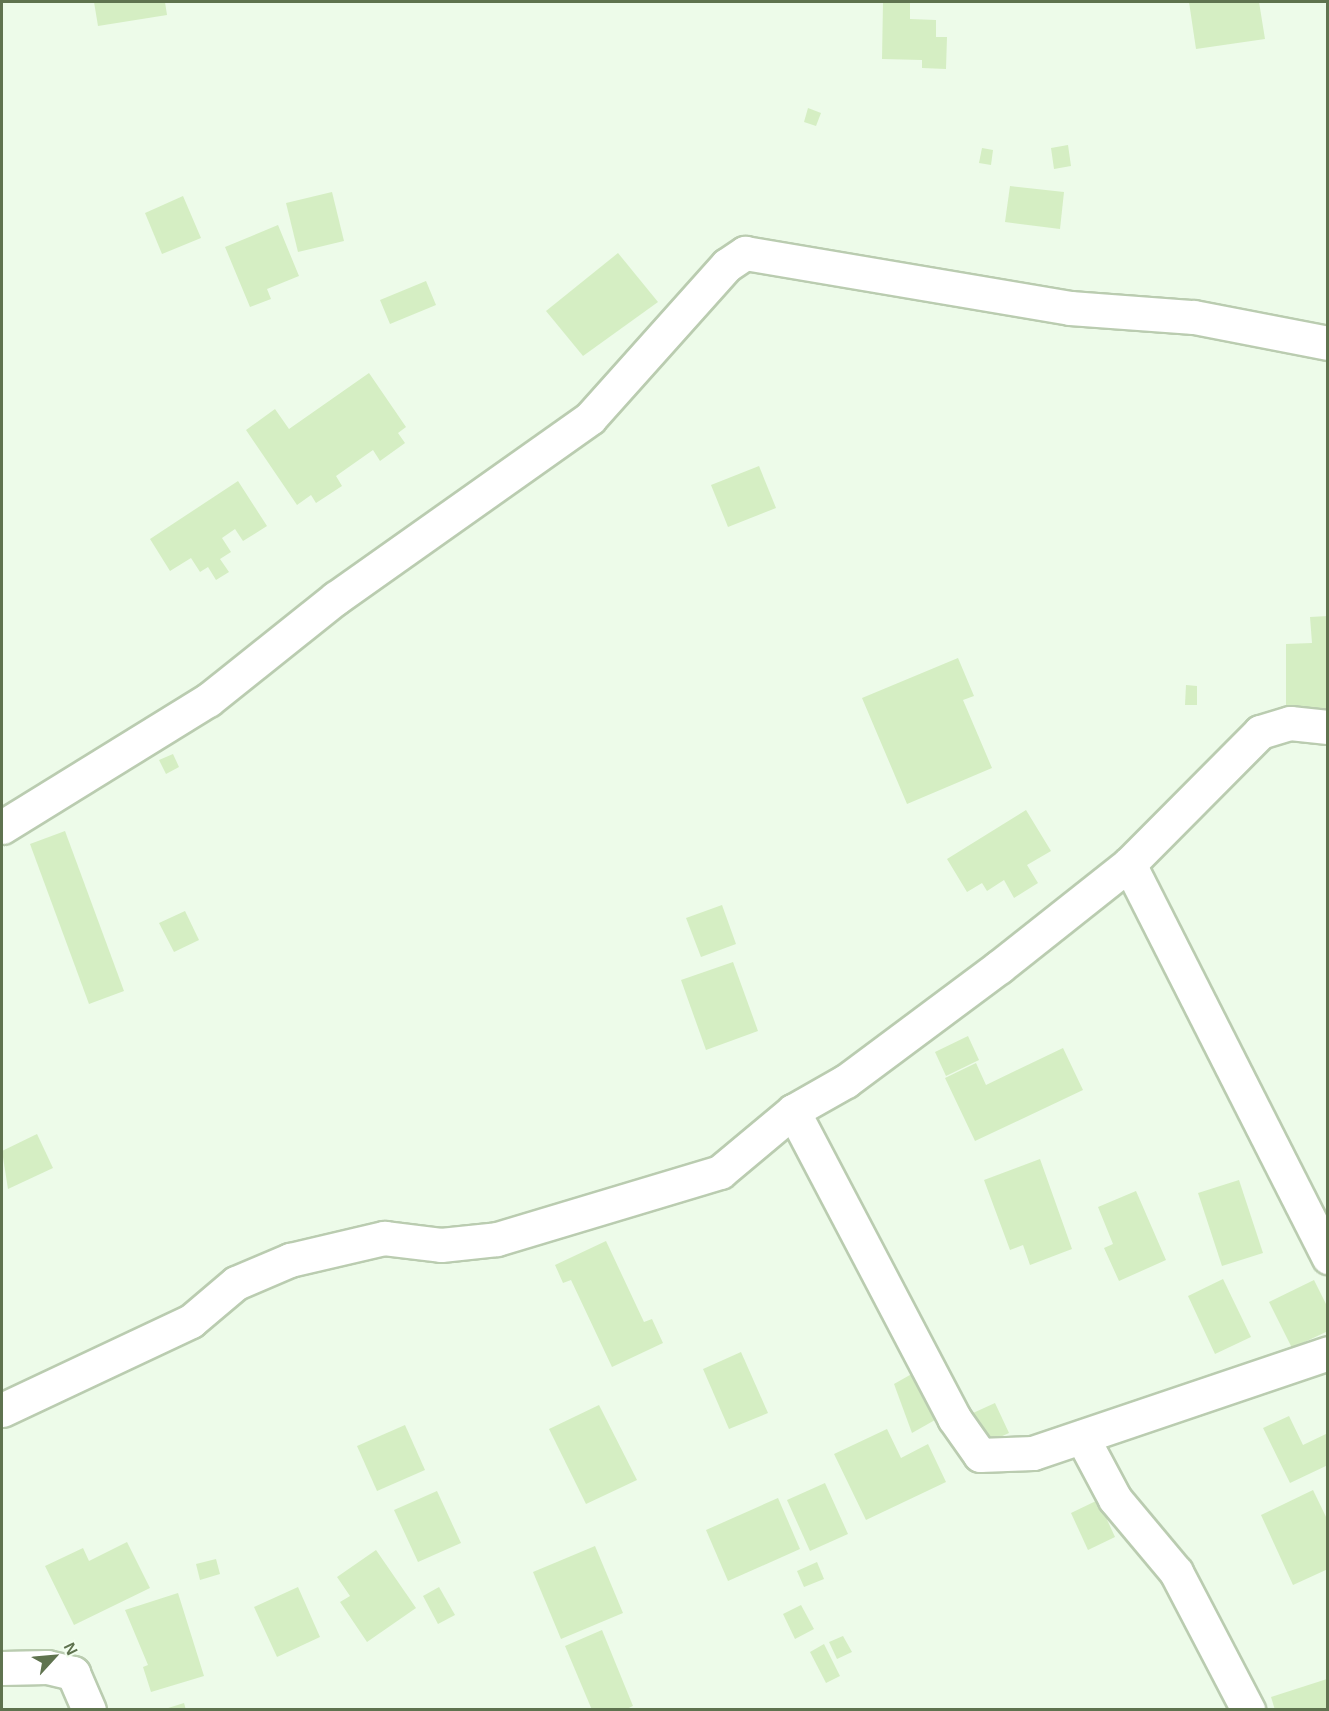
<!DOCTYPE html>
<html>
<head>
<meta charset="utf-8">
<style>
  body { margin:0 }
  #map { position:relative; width:1329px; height:1711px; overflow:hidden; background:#edfbe9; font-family:Helvetica,sans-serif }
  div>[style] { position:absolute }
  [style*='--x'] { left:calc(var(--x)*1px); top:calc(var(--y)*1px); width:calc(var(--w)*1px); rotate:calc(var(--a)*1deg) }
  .building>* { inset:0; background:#d5eec3 }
  .roads { filter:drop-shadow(2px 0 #baccb0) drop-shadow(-2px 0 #baccb0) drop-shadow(0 2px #baccb0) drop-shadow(0 -2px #baccb0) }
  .minor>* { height:33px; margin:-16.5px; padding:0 16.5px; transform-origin:16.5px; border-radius:16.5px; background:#fff }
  span { translate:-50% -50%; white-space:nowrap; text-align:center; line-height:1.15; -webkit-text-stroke:6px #f2feef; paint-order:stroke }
  .frame { position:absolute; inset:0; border:3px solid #5f734f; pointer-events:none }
  .north { position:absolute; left:24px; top:1627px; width:60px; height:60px; -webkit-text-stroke:4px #f2feef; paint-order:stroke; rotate:64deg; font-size:16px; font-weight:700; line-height:24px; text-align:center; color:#5f734f }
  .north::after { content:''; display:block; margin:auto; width:21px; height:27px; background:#5f734f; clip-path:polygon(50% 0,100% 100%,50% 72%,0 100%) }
</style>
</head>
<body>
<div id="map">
  <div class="building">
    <div style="clip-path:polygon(94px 2px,165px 2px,167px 15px,98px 26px)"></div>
    <div style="clip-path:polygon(883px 2px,910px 2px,910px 19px,936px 20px,936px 37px,947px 37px,946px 69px,922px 68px,922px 60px,882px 59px)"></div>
    <div style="clip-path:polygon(1189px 2px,1259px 2px,1265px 39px,1196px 49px)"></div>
    <div style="clip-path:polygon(808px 108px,821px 113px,816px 126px,804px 122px)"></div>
    <div style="clip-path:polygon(1068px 145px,1071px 166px,1054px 169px,1051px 148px)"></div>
    <div style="clip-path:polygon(982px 148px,993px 150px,991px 165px,979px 163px)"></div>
    <div style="clip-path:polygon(1010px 186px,1064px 192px,1060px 229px,1005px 222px)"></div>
    <div style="clip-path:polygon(332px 192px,344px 241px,298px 252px,286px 203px)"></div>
    <div style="clip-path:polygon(183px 196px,201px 238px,162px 254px,145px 213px)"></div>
    <div style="clip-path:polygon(278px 225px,299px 276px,267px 289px,271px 299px,250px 307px,225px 247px)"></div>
    <div style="clip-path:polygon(618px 253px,658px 302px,583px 356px,546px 311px)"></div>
    <div style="clip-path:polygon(426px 281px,436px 305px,390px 324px,380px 300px)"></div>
    <div style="clip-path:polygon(369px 373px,406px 427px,398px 433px,405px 443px,380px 461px,373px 450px,336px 476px,342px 486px,316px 503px,311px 495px,297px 505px,246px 430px,275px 409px,289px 429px)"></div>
    <div style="clip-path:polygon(759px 466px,776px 508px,728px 527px,711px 485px)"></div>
    <div style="clip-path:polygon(238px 481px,267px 526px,243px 541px,235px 529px,222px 538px,231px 552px,220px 559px,229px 572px,216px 580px,208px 567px,200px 572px,191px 558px,170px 571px,150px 539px)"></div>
    <div style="clip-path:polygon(1328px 616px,1328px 713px,1286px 716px,1286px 644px,1312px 643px,1310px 617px)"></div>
    <div style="clip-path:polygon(958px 658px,974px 696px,963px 700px,992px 768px,907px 804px,862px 698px)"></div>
    <div style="clip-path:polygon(1186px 685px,1197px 686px,1197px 705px,1185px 705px)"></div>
    <div style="clip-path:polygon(173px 754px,179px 767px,166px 774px,159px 760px)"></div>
    <div style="clip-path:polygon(1026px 810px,1051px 851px,1027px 865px,1038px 883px,1014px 898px,1004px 880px,987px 891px,982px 883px,967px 892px,947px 859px)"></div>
    <div style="clip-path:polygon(65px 831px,124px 991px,89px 1004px,30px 844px)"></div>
    <div style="clip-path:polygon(722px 905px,736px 944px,701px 957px,686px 918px)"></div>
    <div style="clip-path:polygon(185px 911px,199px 940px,174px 952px,159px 923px)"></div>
    <div style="clip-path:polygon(733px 962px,758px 1031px,706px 1050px,681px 980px)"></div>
    <div style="clip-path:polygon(968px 1036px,979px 1060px,946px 1076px,935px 1052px)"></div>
    <div style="clip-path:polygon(1063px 1048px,1083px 1090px,975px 1141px,945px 1078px,976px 1063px,986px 1085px)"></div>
    <div style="clip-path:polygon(37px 1134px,53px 1168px,8px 1189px,2px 1151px)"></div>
    <div style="clip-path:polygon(1040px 1159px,1072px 1249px,1030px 1265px,1023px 1245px,1010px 1250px,984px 1180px)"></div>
    <div style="clip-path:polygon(1239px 1180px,1263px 1253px,1222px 1266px,1198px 1193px)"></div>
    <div style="clip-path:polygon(1136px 1191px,1166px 1260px,1119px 1281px,1104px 1248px,1113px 1244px,1098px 1207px)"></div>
    <div style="clip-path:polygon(606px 1241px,644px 1322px,652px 1319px,663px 1343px,612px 1367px,571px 1280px,563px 1283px,555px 1265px)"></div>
    <div style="clip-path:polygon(1223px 1279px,1251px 1337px,1215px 1354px,1188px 1296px)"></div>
    <div style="clip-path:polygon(1314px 1280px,1328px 1308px,1328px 1331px,1292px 1348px,1269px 1302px)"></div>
    <div style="clip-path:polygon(741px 1352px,768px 1413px,729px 1429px,703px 1369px)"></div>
    <div style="clip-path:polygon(917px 1371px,942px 1416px,912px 1433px,894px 1384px)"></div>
    <div style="clip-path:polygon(995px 1403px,1009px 1433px,987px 1443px,973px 1413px)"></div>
    <div style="clip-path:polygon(599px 1405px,637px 1480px,586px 1504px,549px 1429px)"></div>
    <div style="clip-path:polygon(1289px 1416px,1303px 1445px,1328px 1433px,1328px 1465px,1290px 1483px,1263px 1428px)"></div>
    <div style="clip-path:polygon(405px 1425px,425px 1470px,377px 1491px,357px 1446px)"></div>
    <div style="clip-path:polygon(887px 1429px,901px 1458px,928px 1444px,946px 1482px,866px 1520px,834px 1454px)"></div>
    <div style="clip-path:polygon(825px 1483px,848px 1534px,810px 1551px,787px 1500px)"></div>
    <div style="clip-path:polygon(1313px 1490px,1328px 1521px,1328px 1569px,1293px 1585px,1261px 1515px)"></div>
    <div style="clip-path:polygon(437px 1491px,461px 1543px,418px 1562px,394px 1510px)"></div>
    <div style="clip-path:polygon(778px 1498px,800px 1549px,728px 1581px,706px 1530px)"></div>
    <div style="clip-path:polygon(1098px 1500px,1115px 1537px,1088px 1550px,1071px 1513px)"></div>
    <div style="clip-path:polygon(127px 1542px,150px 1588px,74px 1625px,45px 1566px,83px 1548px,89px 1561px)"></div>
    <div style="clip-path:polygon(595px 1546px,623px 1613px,561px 1639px,533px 1572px)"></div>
    <div style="clip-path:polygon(376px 1550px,416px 1608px,367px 1642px,340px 1602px,350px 1596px,337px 1577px)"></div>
    <div style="clip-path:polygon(216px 1559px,220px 1574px,200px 1580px,196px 1564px)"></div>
    <div style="clip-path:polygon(817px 1562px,824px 1579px,804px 1587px,797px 1571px)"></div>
    <div style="clip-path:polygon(298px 1587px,320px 1637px,277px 1657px,254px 1607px)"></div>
    <div style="clip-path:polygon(439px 1587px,455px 1615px,438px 1624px,423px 1596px)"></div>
    <div style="clip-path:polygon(178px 1593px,204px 1676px,151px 1692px,143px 1667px,148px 1665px,125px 1610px)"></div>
    <div style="clip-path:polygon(801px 1605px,814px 1629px,795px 1639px,783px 1614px)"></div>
    <div style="clip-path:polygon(602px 1630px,633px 1706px,624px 1710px,592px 1710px,565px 1646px)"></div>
    <div style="clip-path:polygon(843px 1636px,852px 1652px,837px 1659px,829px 1642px)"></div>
    <div style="clip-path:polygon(824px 1644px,840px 1676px,826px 1683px,810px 1652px)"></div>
    <div style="clip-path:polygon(1327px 1679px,1328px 1710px,1275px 1710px,1271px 1697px)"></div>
    <div style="clip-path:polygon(184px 1703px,186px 1710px,165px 1710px,165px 1709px)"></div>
  </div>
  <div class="roads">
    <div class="minor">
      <div style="--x:2;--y:827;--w:242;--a:-31.7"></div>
      <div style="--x:208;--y:700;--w:164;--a:-38.6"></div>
      <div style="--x:336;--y:598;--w:311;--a:-35.3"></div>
      <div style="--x:590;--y:418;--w:205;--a:-48.2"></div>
      <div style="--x:727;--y:265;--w:22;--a:-34"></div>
      <div style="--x:745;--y:253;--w:330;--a:9.6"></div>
      <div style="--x:1070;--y:308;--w:124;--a:4.2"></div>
      <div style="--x:1194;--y:317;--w:136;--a:11"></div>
      <div style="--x:1129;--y:864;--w:441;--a:63.1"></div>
      <div style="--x:793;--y:1111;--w:347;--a:62.3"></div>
      <div style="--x:954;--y:1418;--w:45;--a:54.9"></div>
      <div style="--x:980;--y:1455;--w:53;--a:-2.2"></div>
      <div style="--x:1033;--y:1453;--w:311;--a:-18.7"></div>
      <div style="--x:2;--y:1410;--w:209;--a:-25.2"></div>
      <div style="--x:191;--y:1321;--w:59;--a:-40.2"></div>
      <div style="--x:236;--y:1283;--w:59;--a:-23.1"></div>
      <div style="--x:290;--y:1260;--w:97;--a:-13.2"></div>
      <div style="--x:384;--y:1238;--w:57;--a:7"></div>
      <div style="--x:441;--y:1245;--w:56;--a:-6.1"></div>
      <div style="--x:497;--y:1239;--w:233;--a:-16.7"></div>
      <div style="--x:720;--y:1172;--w:95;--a:-39.9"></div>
      <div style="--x:793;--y:1111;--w:61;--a:-29.5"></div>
      <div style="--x:846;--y:1081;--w:191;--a:-36.7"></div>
      <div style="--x:999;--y:967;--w:166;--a:-38.4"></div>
      <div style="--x:1129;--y:864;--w:186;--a:-45.2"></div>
      <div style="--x:1260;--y:732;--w:31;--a:-17"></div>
      <div style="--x:1290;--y:723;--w:38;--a:6"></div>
      <div style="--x:1082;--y:1437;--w:70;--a:62"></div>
      <div style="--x:1115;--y:1499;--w:95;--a:50.1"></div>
      <div style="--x:1176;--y:1572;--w:156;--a:62.4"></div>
      <div style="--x:2;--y:1668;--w:45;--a:-1.3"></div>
      <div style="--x:47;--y:1667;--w:27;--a:13"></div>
      <div style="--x:73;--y:1673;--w:40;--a:66.6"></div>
    </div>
  </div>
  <div class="frame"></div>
  <div class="north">N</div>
</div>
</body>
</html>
